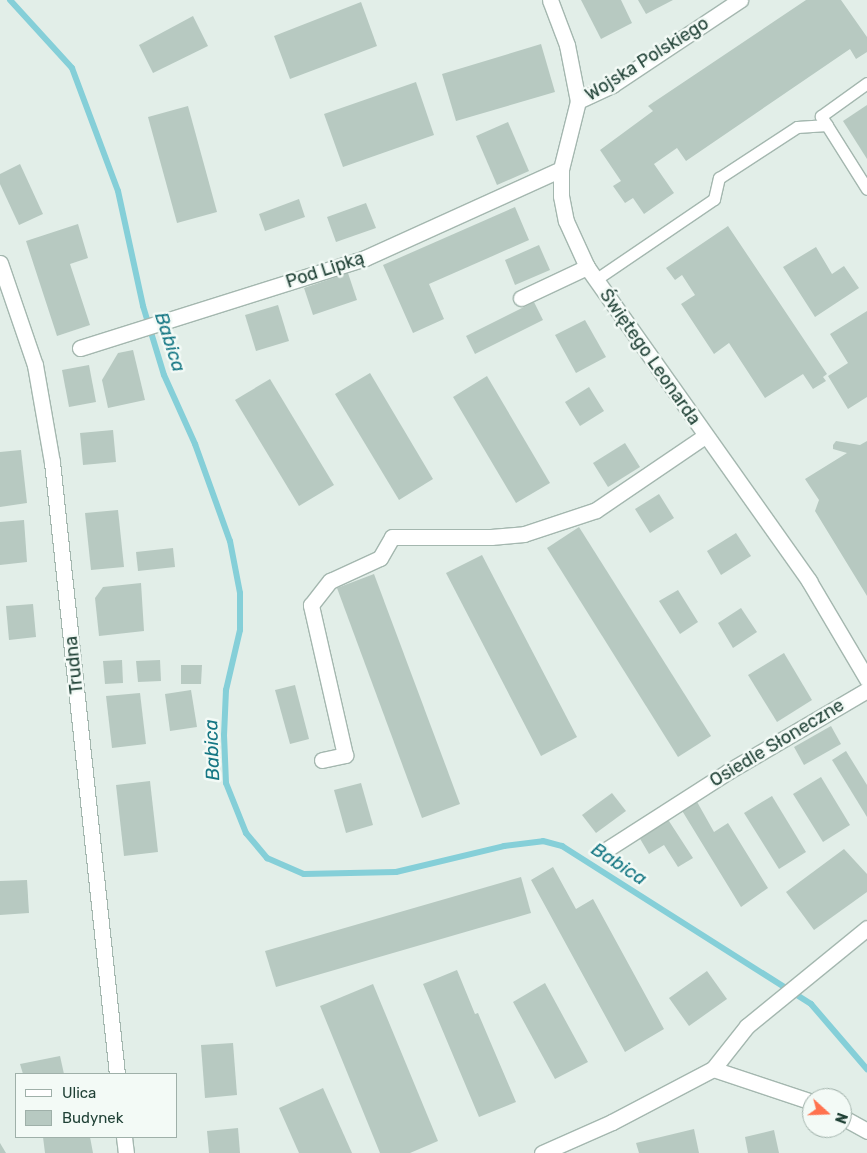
<!DOCTYPE html>
<html>
<head>
<meta charset="utf-8">
<style>
  body { margin:0 }
  #map { position:relative; width:867px; height:1153px; overflow:hidden; background:#e2eee8; font-family:Rubik,sans-serif }
  div>[style] { position:absolute }
  [style*='--x'] { left:calc(var(--x)*1px); top:calc(var(--y)*1px); width:calc(var(--w)*1px); rotate:calc(var(--a)*1deg) }
  .stream>* { height:6px; margin:-3px; padding:0 3px; transform-origin:3px; border-radius:3px; background:#85cfd8 }
  .building>* { inset:0; background:#b7c9c1 }
  .roads { filter:drop-shadow(1px 0 #a4b7af) drop-shadow(-1px 0 #a4b7af) drop-shadow(0 1px #a4b7af) drop-shadow(0 -1px #a4b7af) }
  .lane>* { height:11px; margin:-5.5px; padding:0 5.5px; transform-origin:5.5px; border-radius:5.5px; background:#fff }
  .street>* { height:15px; margin:-7.5px; padding:0 7.5px; transform-origin:7.5px; border-radius:7.5px; background:#fff }
  .secondary>* { height:15px; margin:-7.5px; padding:0 7.5px; transform-origin:7.5px; border-radius:7.5px; background:#fff }
  span { translate:-50% -50%; white-space:nowrap; text-align:center; line-height:1.15; -webkit-text-stroke:5px #f3faf6; paint-order:stroke }
  .street-label { font-size:18px; color:#204136 }
  .water-label { font-size:19px; color:#147683; font-style:italic }
  .legend { position:absolute; left:15px; top:1073px; width:162px; height:65px; box-sizing:border-box; background:#f3faf6; border:1px solid #9fb0a9; margin:0; padding:6px 9px; list-style:none; font-size:15px; color:#204136 }
  .legend li { display:flex; align-items:center; gap:10px; height:25px }
  .legend b { width:25px; border:1px solid #9fb0a9 }
  .north { position:absolute; left:802px; top:1088px; width:50px; height:50px; box-sizing:border-box; background:#f3faf6; border:1px solid #9fb0a9; border-radius:50%; rotate:110deg; font-size:14px; font-weight:700; line-height:20px; text-align:center; color:#204136 }
  .north::after { content:''; display:block; margin:auto; width:18px; height:22px; background:#ff724f; clip-path:polygon(50% 0,100% 100%,50% 72%,0 100%) }
</style>
</head>
<body>
<div id="map">
  <div class="stream">
    <div style="--x:10;--y:0;--w:92;--a:47.6"></div>
    <div style="--x:72;--y:68;--w:131;--a:69.5"></div>
    <div style="--x:118;--y:191;--w:118;--a:77.7"></div>
    <div style="--x:143;--y:306;--w:72;--a:73.1"></div>
    <div style="--x:164;--y:375;--w:76;--a:65.8"></div>
    <div style="--x:195;--y:444;--w:103;--a:70.2"></div>
    <div style="--x:230;--y:541;--w:53;--a:79.1"></div>
    <div style="--x:240;--y:593;--w:37;--a:90"></div>
    <div style="--x:240;--y:630;--w:62;--a:103.1"></div>
    <div style="--x:226;--y:690;--w:45;--a:92.5"></div>
    <div style="--x:224;--y:735;--w:48;--a:87.6"></div>
    <div style="--x:226;--y:783;--w:54;--a:68.2"></div>
    <div style="--x:246;--y:833;--w:33;--a:50"></div>
    <div style="--x:267;--y:858;--w:40;--a:23.4"></div>
    <div style="--x:304;--y:874;--w:92;--a:-1.2"></div>
    <div style="--x:396;--y:872;--w:111;--a:-13.5"></div>
    <div style="--x:504;--y:846;--w:39;--a:-7"></div>
    <div style="--x:543;--y:841;--w:20;--a:15"></div>
    <div style="--x:562;--y:846;--w:295;--a:32.4"></div>
    <div style="--x:811;--y:1004;--w:86;--a:49.3"></div>
  </div>
  <div class="building">
    <div style="clip-path:polygon(581px 0,621px 0,632px 23px,601px 39px)"></div>
    <div style="clip-path:polygon(638px 0,673px 0,646px 14px)"></div>
    <div style="clip-path:polygon(806px 0,841px 0,867px 37px,867px 52px,856px 59px,850px 49px,686px 161px,677px 148px,654px 164px,674px 193px,644px 214px,633px 198px,625px 203px,613px 186px,621px 181px,600px 150px,653px 111px,648px 106px)"></div>
    <div style="clip-path:polygon(361px 2px,377px 46px,290px 79px,274px 36px)"></div>
    <div style="clip-path:polygon(193px 16px,208px 46px,153px 73px,139px 45px)"></div>
    <div style="clip-path:polygon(541px 44px,555px 92px,456px 121px,442px 74px)"></div>
    <div style="clip-path:polygon(416px 82px,434px 135px,343px 167px,324px 114px)"></div>
    <div style="clip-path:polygon(867px 105px,867px 159px,843px 121px)"></div>
    <div style="clip-path:polygon(188px 106px,217px 212px,177px 223px,148px 117px)"></div>
    <div style="clip-path:polygon(508px 122px,529px 171px,497px 185px,476px 136px)"></div>
    <div style="clip-path:polygon(20px 164px,43px 214px,19px 225px,0 184px,0 174px)"></div>
    <div style="clip-path:polygon(299px 199px,305px 217px,265px 231px,259px 214px)"></div>
    <div style="clip-path:polygon(366px 203px,376px 228px,336px 242px,327px 217px)"></div>
    <div style="clip-path:polygon(515px 207px,529px 240px,429px 284px,444px 319px,413px 333px,383px 265px)"></div>
    <div style="clip-path:polygon(78px 224px,88px 258px,70px 264px,90px 325px,57px 336px,26px 241px)"></div>
    <div style="clip-path:polygon(728px 226px,827px 374px,823px 377px,826px 381px,813px 389px,803px 374px,765px 398px,729px 343px,714px 354px,681px 304px,695px 295px,682px 275px,675px 280px,666px 268px)"></div>
    <div style="clip-path:polygon(539px 245px,550px 270px,515px 285px,505px 260px)"></div>
    <div style="clip-path:polygon(816px 247px,832px 274px,844px 266px,859px 288px,815px 317px,783px 267px)"></div>
    <div style="clip-path:polygon(348px 273px,357px 300px,313px 315px,304px 288px)"></div>
    <div style="clip-path:polygon(534px 302px,543px 320px,475px 354px,466px 336px)"></div>
    <div style="clip-path:polygon(278px 305px,289px 341px,256px 351px,245px 315px)"></div>
    <div style="clip-path:polygon(867px 311px,867px 397px,848px 409px,828px 376px,848px 363px,830px 334px)"></div>
    <div style="clip-path:polygon(585px 320px,606px 357px,576px 373px,555px 335px)"></div>
    <div style="clip-path:polygon(133px 350px,145px 400px,108px 408px,102px 380px,118px 353px)"></div>
    <div style="clip-path:polygon(89px 365px,96px 402px,69px 407px,62px 370px)"></div>
    <div style="clip-path:polygon(370px 373px,433px 479px,399px 500px,335px 394px)"></div>
    <div style="clip-path:polygon(487px 376px,550px 483px,516px 503px,453px 397px)"></div>
    <div style="clip-path:polygon(270px 379px,334px 485px,299px 506px,235px 400px)"></div>
    <div style="clip-path:polygon(589px 387px,604px 411px,580px 426px,565px 402px)"></div>
    <div style="clip-path:polygon(113px 430px,116px 462px,83px 465px,80px 433px)"></div>
    <div style="clip-path:polygon(836px 441px,860px 445px,867px 441px,867px 596px,815px 511px,819px 500px,805px 479px,847px 453px,833px 449px,833px 445px)"></div>
    <div style="clip-path:polygon(625px 443px,640px 467px,608px 487px,593px 463px)"></div>
    <div style="clip-path:polygon(21px 450px,27px 503px,0 507px,0 452px)"></div>
    <div style="clip-path:polygon(659px 494px,674px 518px,650px 533px,635px 509px)"></div>
    <div style="clip-path:polygon(118px 510px,124px 567px,91px 570px,85px 513px)"></div>
    <div style="clip-path:polygon(24px 520px,27px 562px,0 565px,0 522px)"></div>
    <div style="clip-path:polygon(579px 527px,711px 736px,678px 757px,547px 548px)"></div>
    <div style="clip-path:polygon(736px 533px,751px 556px,721px 575px,707px 551px)"></div>
    <div style="clip-path:polygon(173px 548px,175px 567px,138px 571px,136px 552px)"></div>
    <div style="clip-path:polygon(482px 555px,577px 737px,541px 756px,446px 573px)"></div>
    <div style="clip-path:polygon(374px 574px,460px 804px,422px 818px,337px 588px)"></div>
    <div style="clip-path:polygon(141px 583px,144px 631px,99px 636px,95px 598px,103px 587px)"></div>
    <div style="clip-path:polygon(678px 590px,698px 622px,680px 634px,659px 601px)"></div>
    <div style="clip-path:polygon(33px 604px,36px 637px,9px 640px,6px 606px)"></div>
    <div style="clip-path:polygon(741px 608px,757px 632px,733px 648px,718px 623px)"></div>
    <div style="clip-path:polygon(784px 653px,812px 700px,777px 722px,748px 675px)"></div>
    <div style="clip-path:polygon(122px 660px,123px 683px,105px 684px,103px 661px)"></div>
    <div style="clip-path:polygon(160px 660px,161px 681px,138px 682px,136px 661px)"></div>
    <div style="clip-path:polygon(181px 665px,202px 665px,201px 684px,181px 684px)"></div>
    <div style="clip-path:polygon(295px 685px,309px 739px,290px 744px,275px 690px)"></div>
    <div style="clip-path:polygon(191px 690px,197px 727px,170px 731px,165px 694px)"></div>
    <div style="clip-path:polygon(140px 693px,146px 744px,112px 748px,106px 696px)"></div>
    <div style="clip-path:polygon(831px 726px,841px 744px,804px 765px,794px 747px)"></div>
    <div style="clip-path:polygon(846px 751px,867px 785px,867px 817px,832px 760px)"></div>
    <div style="clip-path:polygon(821px 777px,850px 825px,823px 842px,793px 794px)"></div>
    <div style="clip-path:polygon(150px 781px,158px 852px,124px 856px,116px 785px)"></div>
    <div style="clip-path:polygon(361px 783px,373px 825px,346px 833px,334px 790px)"></div>
    <div style="clip-path:polygon(612px 793px,626px 811px,596px 833px,582px 815px)"></div>
    <div style="clip-path:polygon(772px 796px,806px 852px,779px 869px,744px 813px)"></div>
    <div style="clip-path:polygon(696px 800px,714px 832px,728px 823px,768px 888px,741px 907px,681px 809px)"></div>
    <div style="clip-path:polygon(667px 818px,693px 858px,678px 867px,664px 845px,649px 854px,639px 837px)"></div>
    <div style="clip-path:polygon(844px 849px,867px 874px,867px 892px,814px 930px,786px 892px)"></div>
    <div style="clip-path:polygon(553px 867px,576px 909px,593px 899px,664px 1029px,625px 1052px,531px 880px)"></div>
    <div style="clip-path:polygon(521px 877px,531px 913px,276px 987px,265px 951px)"></div>
    <div style="clip-path:polygon(27px 880px,29px 913px,0 915px,0 881px)"></div>
    <div style="clip-path:polygon(457px 970px,475px 1014px,478px 1013px,516px 1102px,479px 1117px,423px 984px)"></div>
    <div style="clip-path:polygon(707px 971px,727px 999px,689px 1026px,669px 998px)"></div>
    <div style="clip-path:polygon(545px 983px,588px 1062px,555px 1079px,513px 1002px)"></div>
    <div style="clip-path:polygon(373px 984px,438px 1141px,410px 1153px,380px 1153px,320px 1006px)"></div>
    <div style="clip-path:polygon(233px 1043px,237px 1095px,205px 1098px,201px 1045px)"></div>
    <div style="clip-path:polygon(60px 1056px,64px 1074px,23px 1074px,20px 1064px)"></div>
    <div style="clip-path:polygon(323px 1088px,352px 1153px,299px 1153px,279px 1108px)"></div>
    <div style="clip-path:polygon(238px 1128px,240px 1153px,209px 1153px,207px 1131px)"></div>
    <div style="clip-path:polygon(694px 1129px,699px 1153px,639px 1153px,636px 1143px)"></div>
    <div style="clip-path:polygon(774px 1130px,779px 1153px,748px 1153px,745px 1137px)"></div>
    <div style="clip-path:polygon(43px 1137px,90px 1137px,93px 1153px,45px 1153px)"></div>
    <div style="clip-path:polygon(0 1143px,6px 1153px,0 1153px)"></div>
  </div>
  <div class="roads">
    <div class="lane">
      <div style="--x:867;--y:83;--w:57;--a:144.3"></div>
      <div style="--x:821;--y:116;--w:86;--a:57.8"></div>
      <div style="--x:595;--y:280;--w:144;--a:-34.2"></div>
      <div style="--x:714;--y:199;--w:22;--a:-77"></div>
      <div style="--x:719;--y:178;--w:93;--a:-33.2"></div>
      <div style="--x:797;--y:127;--w:30;--a:-4"></div>
    </div>
    <div class="street">
      <div style="--x:550;--y:0;--w:48;--a:69.3"></div>
      <div style="--x:567;--y:45;--w:57;--a:78.9"></div>
      <div style="--x:578;--y:101;--w:70;--a:104"></div>
      <div style="--x:561;--y:169;--w:27;--a:90"></div>
      <div style="--x:561;--y:196;--w:25;--a:79"></div>
      <div style="--x:566;--y:221;--w:51;--a:65.5"></div>
      <div style="--x:587;--y:267;--w:385;--a:54.7"></div>
      <div style="--x:809;--y:581;--w:114;--a:59.4"></div>
      <div style="--x:578;--y:101;--w:38;--a:-25"></div>
      <div style="--x:612;--y:85;--w:154;--a:-33.6"></div>
      <div style="--x:521;--y:298;--w:73;--a:-25.2"></div>
      <div style="--x:80;--y:348;--w:299;--a:-17.5"></div>
      <div style="--x:365;--y:258;--w:215;--a:-24.4"></div>
      <div style="--x:322;--y:760;--w:24;--a:-12"></div>
      <div style="--x:345;--y:755;--w:154;--a:-102.8"></div>
      <div style="--x:311;--y:605;--w:31;--a:-52"></div>
      <div style="--x:330;--y:581;--w:55;--a:-24.7"></div>
      <div style="--x:380;--y:558;--w:24;--a:-60"></div>
      <div style="--x:392;--y:537;--w:99;--a:0"></div>
      <div style="--x:491;--y:537;--w:33;--a:-5"></div>
      <div style="--x:524;--y:534;--w:76;--a:-18.4"></div>
      <div style="--x:596;--y:510;--w:132;--a:-34.2"></div>
      <div style="--x:609;--y:848;--w:143;--a:-32.7"></div>
      <div style="--x:729;--y:771;--w:160;--a:-30.4"></div>
    </div>
    <div class="secondary">
      <div style="--x:0;--y:263;--w:108;--a:71.1"></div>
      <div style="--x:35;--y:365;--w:98;--a:80.1"></div>
      <div style="--x:52;--y:462;--w:615;--a:83.94"></div>
      <div style="--x:713;--y:1069;--w:104;--a:18.4"></div>
      <div style="--x:842;--y:1117;--w:29;--a:29"></div>
      <div style="--x:124;--y:1137;--w:16;--a:83"></div>
      <div style="--x:542;--y:1153;--w:77;--a:-23.9"></div>
      <div style="--x:612;--y:1122;--w:114;--a:-27.7"></div>
      <div style="--x:713;--y:1069;--w:55;--a:-51.7"></div>
      <div style="--x:747;--y:1026;--w:155;--a:-39.2"></div>
    </div>
  </div>
  <div class="street-label">
    <span style="left:647px;top:59px;rotate:-32deg">Wojska Polskiego</span>
    <span style="left:325px;top:270px;rotate:-18deg">Pod Lipką</span>
    <span style="left:650px;top:357px;rotate:55deg">Świętego Leonarda</span>
    <span style="left:74px;top:665px;rotate:-96deg">Trudna</span>
    <span style="left:777px;top:743px;rotate:-31deg">Osiedle Słoneczne</span>
  </div>
  <div class="water-label">
    <span style="left:170px;top:342px;rotate:72deg">Babica</span>
    <span style="left:212px;top:750px;rotate:-92deg">Babica</span>
    <span style="left:619px;top:864px;rotate:33deg">Babica</span>
  </div>
  <ul class="legend">
  <li><b style="height:6px;background:#fff"></b>Ulica</li>
  <li><b style="height:14px;background:#b7c9c1"></b>Budynek</li>
  </ul>
  <div class="north">N</div>
</div>
</body>
</html>
